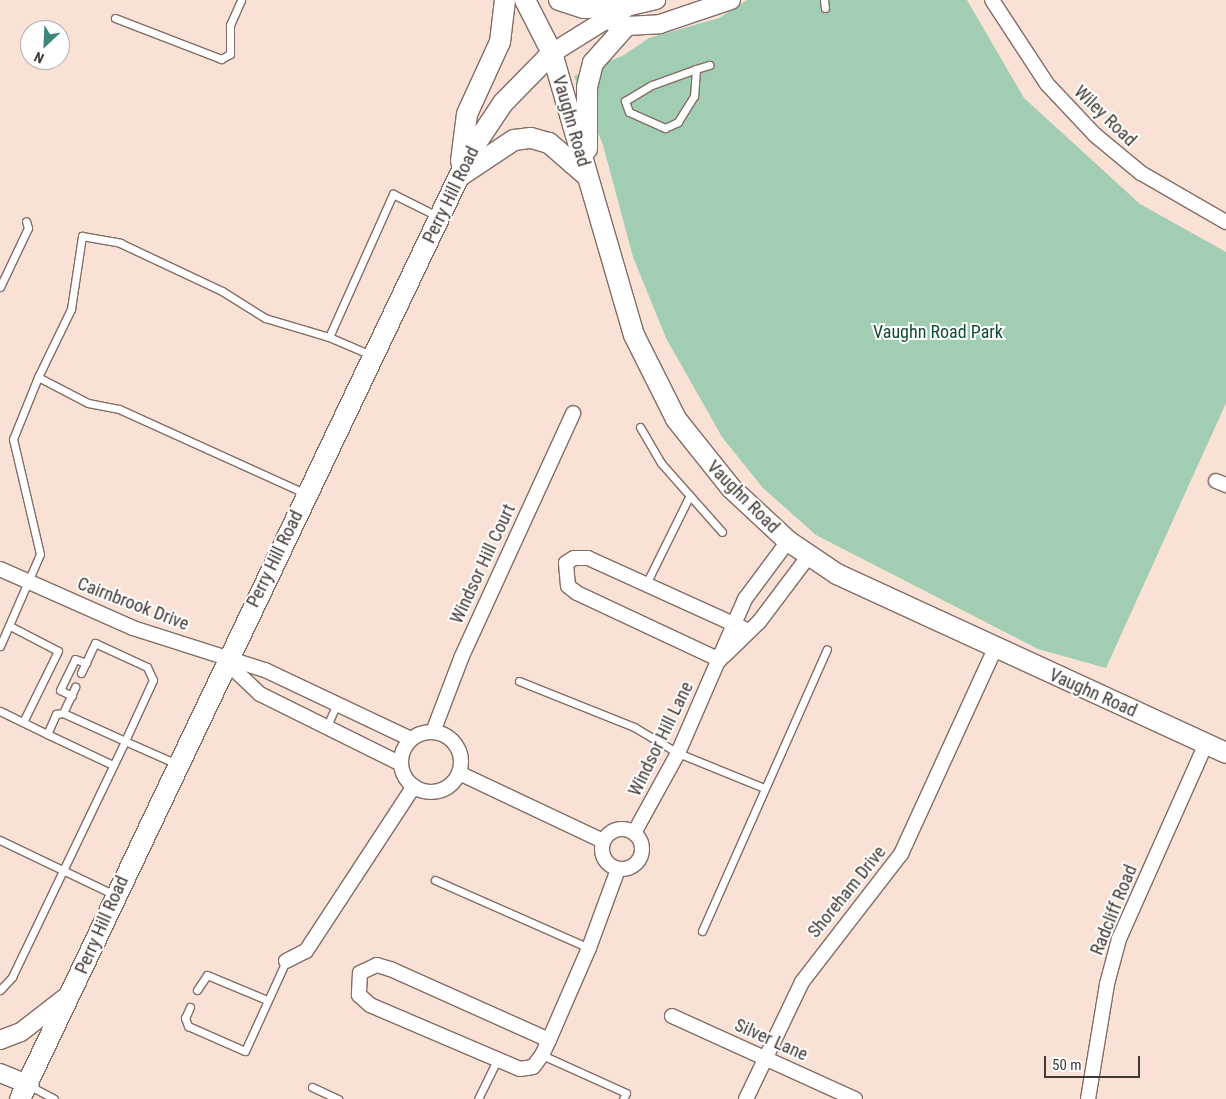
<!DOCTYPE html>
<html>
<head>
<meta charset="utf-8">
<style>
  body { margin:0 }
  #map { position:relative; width:1226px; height:1099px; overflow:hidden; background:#f9e1d5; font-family:"Roboto Condensed",sans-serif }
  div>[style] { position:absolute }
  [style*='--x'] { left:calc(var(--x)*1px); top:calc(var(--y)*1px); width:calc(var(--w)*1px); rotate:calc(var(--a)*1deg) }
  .green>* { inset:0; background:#a1ceb2 }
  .roads { filter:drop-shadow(1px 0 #836d64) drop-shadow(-1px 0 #836d64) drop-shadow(0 1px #836d64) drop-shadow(0 -1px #836d64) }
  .service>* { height:7px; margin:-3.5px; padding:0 3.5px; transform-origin:3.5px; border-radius:3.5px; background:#fff }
  .minor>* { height:14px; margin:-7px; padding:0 7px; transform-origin:7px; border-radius:7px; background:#fff }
  .minor>.ring { margin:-7px; padding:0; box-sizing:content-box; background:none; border:14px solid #fff; border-radius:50% }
  .tertiary>* { height:18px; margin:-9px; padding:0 9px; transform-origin:9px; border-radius:9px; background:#fff }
  .secondary>* { height:20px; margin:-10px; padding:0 10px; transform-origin:10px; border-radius:10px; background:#fff }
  span { translate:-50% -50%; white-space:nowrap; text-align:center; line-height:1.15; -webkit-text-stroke:4px #fff; paint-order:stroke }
  .street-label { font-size:18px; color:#423934 }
  .park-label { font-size:18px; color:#134d30 }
  .north { position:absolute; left:20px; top:20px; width:50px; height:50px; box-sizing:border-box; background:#fff; border:1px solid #b3b0ae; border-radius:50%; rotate:205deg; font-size:14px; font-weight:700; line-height:20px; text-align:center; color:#423934 }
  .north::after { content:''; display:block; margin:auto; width:18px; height:22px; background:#3e857e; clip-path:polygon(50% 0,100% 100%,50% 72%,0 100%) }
  .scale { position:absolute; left:1044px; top:1056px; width:96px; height:22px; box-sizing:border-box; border:2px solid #423934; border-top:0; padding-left:6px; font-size:15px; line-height:18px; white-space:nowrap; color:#423934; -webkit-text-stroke:4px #fff; paint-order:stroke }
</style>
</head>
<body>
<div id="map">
  <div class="green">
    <div style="clip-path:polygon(747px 0,967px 0,1024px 98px,1140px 204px,1226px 252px,1226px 403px,1106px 668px,1038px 649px,816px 535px,763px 488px,722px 437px,666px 338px,633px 257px,603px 145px,574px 76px,624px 55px,649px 38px,719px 18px)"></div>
  </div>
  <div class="roads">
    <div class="service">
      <div style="--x:824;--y:0;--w:8;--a:83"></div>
      <div style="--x:115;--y:18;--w:114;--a:21.1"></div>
      <div style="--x:221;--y:59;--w:10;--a:-29"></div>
      <div style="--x:230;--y:54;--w:29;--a:-90"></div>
      <div style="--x:230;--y:25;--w:27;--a:-66"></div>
      <div style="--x:696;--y:69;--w:27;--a:94"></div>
      <div style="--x:694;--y:96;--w:31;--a:122"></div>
      <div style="--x:678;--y:122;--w:14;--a:155"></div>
      <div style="--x:665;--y:128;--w:39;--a:-156"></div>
      <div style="--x:629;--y:112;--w:12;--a:-110"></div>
      <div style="--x:625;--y:101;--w:31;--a:-31"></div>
      <div style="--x:652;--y:85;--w:47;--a:-20"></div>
      <div style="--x:696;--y:69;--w:14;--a:-17"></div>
      <div style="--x:0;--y:287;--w:65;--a:-64.6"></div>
      <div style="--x:28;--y:228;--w:7;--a:-106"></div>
      <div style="--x:329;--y:337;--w:157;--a:-65.9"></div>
      <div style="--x:393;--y:194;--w:49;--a:26.6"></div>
      <div style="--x:38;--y:377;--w:76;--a:-64.1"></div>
      <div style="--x:71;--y:309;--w:74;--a:-81.4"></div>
      <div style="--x:82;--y:236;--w:39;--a:10"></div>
      <div style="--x:120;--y:243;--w:113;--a:25.2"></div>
      <div style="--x:222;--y:291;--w:51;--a:32.1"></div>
      <div style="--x:265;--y:318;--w:67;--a:16.5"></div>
      <div style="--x:329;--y:337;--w:46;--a:23.2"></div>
      <div style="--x:640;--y:427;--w:42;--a:59.7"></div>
      <div style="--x:661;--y:463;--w:92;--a:48.5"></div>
      <div style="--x:646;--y:584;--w:97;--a:-63.7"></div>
      <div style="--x:10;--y:626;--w:54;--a:27.5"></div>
      <div style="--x:58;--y:651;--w:79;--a:116.2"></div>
      <div style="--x:0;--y:646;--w:100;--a:-66.5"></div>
      <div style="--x:40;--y:554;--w:118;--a:-103.2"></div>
      <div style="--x:13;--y:439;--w:67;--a:-68"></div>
      <div style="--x:38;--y:377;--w:56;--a:27.5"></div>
      <div style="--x:88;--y:403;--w:32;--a:11"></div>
      <div style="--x:119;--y:409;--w:205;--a:24.4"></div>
      <div style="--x:81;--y:673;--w:33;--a:-65"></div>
      <div style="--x:95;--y:643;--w:57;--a:24.8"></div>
      <div style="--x:147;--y:667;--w:14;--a:65"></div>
      <div style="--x:153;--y:680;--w:67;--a:114.7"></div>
      <div style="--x:125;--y:741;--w:68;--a:-155.7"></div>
      <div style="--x:63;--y:713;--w:7;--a:172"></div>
      <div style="--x:56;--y:714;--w:22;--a:114"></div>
      <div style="--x:47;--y:734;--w:73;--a:25.2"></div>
      <div style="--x:519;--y:681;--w:124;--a:21.8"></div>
      <div style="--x:634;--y:727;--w:51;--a:30.6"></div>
      <div style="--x:678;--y:753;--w:93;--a:22.1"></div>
      <div style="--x:72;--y:696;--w:13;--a:-153"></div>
      <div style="--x:60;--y:690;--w:34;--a:-64"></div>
      <div style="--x:75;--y:659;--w:12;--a:20"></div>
      <div style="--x:0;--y:711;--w:52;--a:26.1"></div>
      <div style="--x:63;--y:713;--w:29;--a:-65"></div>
      <div style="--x:327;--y:726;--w:24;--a:-66"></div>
      <div style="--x:0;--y:840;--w:127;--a:25.6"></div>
      <div style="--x:435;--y:880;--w:168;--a:23.8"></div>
      <div style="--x:702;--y:931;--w:308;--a:-66.1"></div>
      <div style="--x:0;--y:990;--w:18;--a:-47"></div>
      <div style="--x:12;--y:977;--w:262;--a:-64.4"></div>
      <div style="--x:125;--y:741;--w:57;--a:23.9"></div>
      <div style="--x:197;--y:990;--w:18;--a:-56"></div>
      <div style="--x:207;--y:975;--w:65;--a:22.6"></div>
      <div style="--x:190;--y:1007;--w:12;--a:114"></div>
      <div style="--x:185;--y:1018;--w:9;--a:69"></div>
      <div style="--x:188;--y:1026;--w:62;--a:23.7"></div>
      <div style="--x:245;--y:1051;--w:99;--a:-65.5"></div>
      <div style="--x:542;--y:1055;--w:92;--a:24.3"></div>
      <div style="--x:626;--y:1093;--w:7;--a:117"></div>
      <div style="--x:30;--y:1086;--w:27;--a:28"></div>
      <div style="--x:312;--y:1087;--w:29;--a:25"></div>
      <div style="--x:478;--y:1099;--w:43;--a:-64"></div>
    </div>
    <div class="minor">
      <div style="--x:992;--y:0;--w:100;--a:56.8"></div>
      <div style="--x:1047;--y:84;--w:70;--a:46.7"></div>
      <div style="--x:1095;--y:135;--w:60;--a:39.6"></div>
      <div style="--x:1141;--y:173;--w:98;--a:30"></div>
      <div style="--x:1216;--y:481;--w:11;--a:22"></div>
      <div style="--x:0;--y:569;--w:145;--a:23.9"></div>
      <div style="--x:133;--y:628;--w:139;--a:17.7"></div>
      <div style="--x:265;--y:670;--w:161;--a:25.3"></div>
      <div style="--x:724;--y:656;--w:49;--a:-44.2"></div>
      <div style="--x:759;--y:622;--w:81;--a:-53"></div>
      <div style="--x:720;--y:660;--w:158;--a:-154.9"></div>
      <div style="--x:577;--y:593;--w:11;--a:-142"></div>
      <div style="--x:568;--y:586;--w:23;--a:-95"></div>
      <div style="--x:566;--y:563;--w:9;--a:-32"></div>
      <div style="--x:574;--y:558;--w:14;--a:0"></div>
      <div style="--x:588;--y:558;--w:177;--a:24.4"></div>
      <div style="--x:226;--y:662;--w:47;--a:43.3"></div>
      <div style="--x:260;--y:694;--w:157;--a:26.4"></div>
      <div style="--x:433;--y:732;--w:81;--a:-69.1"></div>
      <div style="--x:462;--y:656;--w:267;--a:-65.4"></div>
      <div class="ring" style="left:401px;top:732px;width:46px;height:46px"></div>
      <div style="--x:459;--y:773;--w:159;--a:25.3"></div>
      <div class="ring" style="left:602px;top:829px;width:26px;height:26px"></div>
      <div style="--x:634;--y:833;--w:91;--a:-61.2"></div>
      <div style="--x:678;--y:753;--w:168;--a:-66.5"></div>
      <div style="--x:745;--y:599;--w:72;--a:-53.4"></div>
      <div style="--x:286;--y:961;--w:22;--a:-27"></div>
      <div style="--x:306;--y:951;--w:197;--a:-56.8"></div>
      <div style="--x:672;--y:1016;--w:201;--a:24.4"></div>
      <div style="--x:549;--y:1040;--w:174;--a:-155.9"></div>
      <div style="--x:390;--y:969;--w:14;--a:-163"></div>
      <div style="--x:377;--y:965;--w:19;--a:155"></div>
      <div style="--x:360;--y:973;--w:22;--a:93"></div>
      <div style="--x:359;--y:995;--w:15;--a:42"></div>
      <div style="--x:370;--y:1005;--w:163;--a:23.1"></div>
      <div style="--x:520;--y:1069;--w:13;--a:-9"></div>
      <div style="--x:533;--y:1067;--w:15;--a:-53"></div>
      <div style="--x:542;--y:1055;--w:17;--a:-65"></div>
      <div style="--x:549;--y:1040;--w:100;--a:-66.5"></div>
      <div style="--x:589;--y:948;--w:84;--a:-69.8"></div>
      <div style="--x:746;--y:1099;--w:130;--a:-64.4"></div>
      <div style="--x:802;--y:982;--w:162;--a:-52.3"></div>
      <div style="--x:901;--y:854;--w:226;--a:-65.4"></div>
      <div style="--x:1088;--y:1099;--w:117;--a:-80.6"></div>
      <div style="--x:1107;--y:984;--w:47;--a:-75.1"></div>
      <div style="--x:1119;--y:939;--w:214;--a:-66"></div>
    </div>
    <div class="tertiary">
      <div style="--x:610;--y:21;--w:17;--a:17"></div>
      <div style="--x:626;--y:26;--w:34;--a:-3"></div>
      <div style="--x:660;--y:24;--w:75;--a:-18.7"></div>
      <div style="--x:552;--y:53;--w:87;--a:-31.9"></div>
      <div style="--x:626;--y:7;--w:31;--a:-13"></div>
      <div style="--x:0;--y:1040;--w:22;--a:-21"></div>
      <div style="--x:21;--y:1032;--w:62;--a:-37.8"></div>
      <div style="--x:0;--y:1073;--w:32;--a:22"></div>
    </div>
    <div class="secondary">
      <div style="--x:525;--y:0;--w:59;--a:63"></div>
      <div style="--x:552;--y:53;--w:294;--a:73.8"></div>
      <div style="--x:634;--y:335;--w:94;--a:63.4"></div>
      <div style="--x:676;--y:419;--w:88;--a:51.4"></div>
      <div style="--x:731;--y:488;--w:78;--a:42.9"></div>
      <div style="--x:788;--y:541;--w:59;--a:34"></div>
      <div style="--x:837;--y:574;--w:428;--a:24.7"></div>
      <div style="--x:559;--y:0;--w:26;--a:18"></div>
      <div style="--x:584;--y:8;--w:42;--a:-1.4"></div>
      <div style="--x:587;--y:149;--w:62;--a:-90"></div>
      <div style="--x:587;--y:87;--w:25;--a:-76"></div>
      <div style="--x:593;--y:63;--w:50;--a:-48.3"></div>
      <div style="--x:461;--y:161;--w:47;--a:-82.7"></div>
      <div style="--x:467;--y:114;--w:79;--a:-65.4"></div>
      <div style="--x:500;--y:42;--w:42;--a:-83.2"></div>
      <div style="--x:460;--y:176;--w:65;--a:-33.7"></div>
      <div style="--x:514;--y:140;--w:17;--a:-7"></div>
      <div style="--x:531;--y:138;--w:19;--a:16"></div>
      <div style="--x:549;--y:143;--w:50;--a:41"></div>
      <div style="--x:20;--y:1099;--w:1050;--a:-64.56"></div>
      <div style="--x:471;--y:151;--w:58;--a:-56.3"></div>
      <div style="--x:503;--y:103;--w:70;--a:-45.6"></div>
    </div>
  </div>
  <div class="street-label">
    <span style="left:1105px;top:116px;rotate:44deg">Wiley Road</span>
    <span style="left:571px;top:121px;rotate:74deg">Vaughn Road</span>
    <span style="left:451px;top:195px;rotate:-64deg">Perry Hill Road</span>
    <span style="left:743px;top:497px;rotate:45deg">Vaughn Road</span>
    <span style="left:275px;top:559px;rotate:-64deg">Perry Hill Road</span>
    <span style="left:483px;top:564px;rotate:-65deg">Windsor Hill Court</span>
    <span style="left:133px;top:604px;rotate:21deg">Cairnbrook Drive</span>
    <span style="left:1093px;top:693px;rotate:24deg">Vaughn Road</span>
    <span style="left:661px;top:739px;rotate:-64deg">Windsor Hill Lane</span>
    <span style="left:847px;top:892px;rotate:-51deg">Shoreham Drive</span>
    <span style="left:1114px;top:910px;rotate:-68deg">Radcliff Road</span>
    <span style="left:102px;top:925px;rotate:-66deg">Perry Hill Road</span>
    <span style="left:771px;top:1040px;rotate:24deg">Silver Lane</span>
  </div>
  <div class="park-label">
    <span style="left:938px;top:332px">Vaughn Road Park</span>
  </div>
  <div class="north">N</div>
  <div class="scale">50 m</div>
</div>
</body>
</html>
